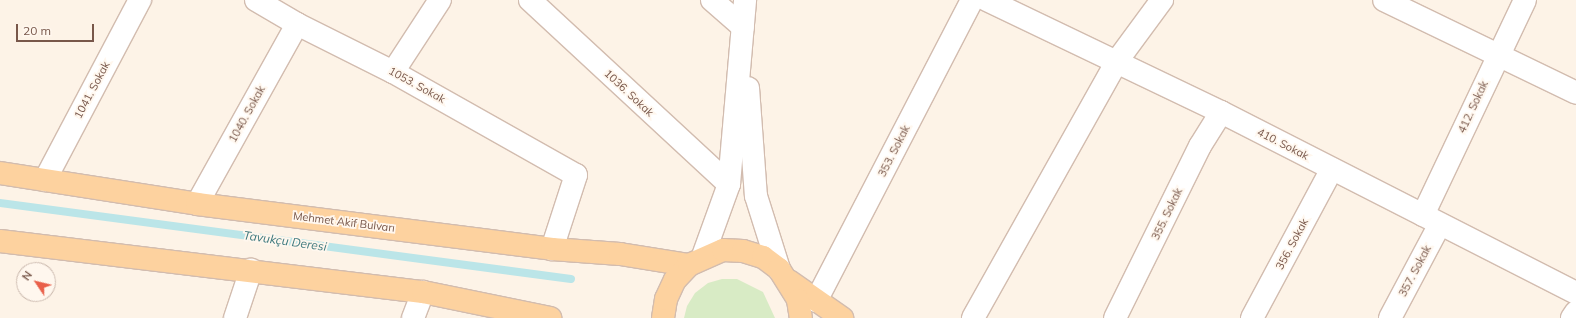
<!DOCTYPE html>
<html>
<head>
<meta charset="utf-8">
<style>
  body { margin:0 }
  #map { position:relative; width:1576px; height:318px; overflow:hidden; background:#fdf3e7; font-family:Mulish,sans-serif }
  div>[style] { position:absolute }
  [style*='--x'] { left:calc(var(--x)*1px); top:calc(var(--y)*1px); width:calc(var(--w)*1px); rotate:calc(var(--a)*1deg) }
  .green>* { inset:0; background:#d8ebc5 }
  .stream>* { height:8px; margin:-4px; padding:0 4px; transform-origin:4px; border-radius:4px; background:#bbe5e8 }
  .roads { filter:drop-shadow(1px 0 #d2bcaf) drop-shadow(-1px 0 #d2bcaf) drop-shadow(0 1px #d2bcaf) drop-shadow(0 -1px #d2bcaf) }
  .street>* { height:22px; margin:-11px; padding:0 11px; transform-origin:11px; border-radius:11px; background:#fff }
  .secondary>* { height:22px; margin:-11px; padding:0 11px; transform-origin:11px; border-radius:11px; background:#fff }
  .primary>* { height:22px; margin:-11px; padding:0 11px; transform-origin:11px; border-radius:11px; background:#fdd29f }
  span { translate:-50% -50%; white-space:nowrap; text-align:center; line-height:1.15; -webkit-text-stroke:3.5px #fff7ee; paint-order:stroke }
  .street-label { font-size:11px; color:#78574a }
  .water-label { font-size:12px; color:#3d787d; font-style:italic }
  .north { position:absolute; left:16px; top:262px; width:40px; height:40px; box-sizing:border-box; background:#fff7ee; border:1px solid #c9b7ac; border-radius:50%; rotate:305deg; font-size:11px; font-weight:700; line-height:16px; text-align:center; color:#78574a }
  .north::after { content:''; display:block; margin:auto; width:14px; height:18px; background:#e9604a; clip-path:polygon(50% 0,100% 100%,50% 72%,0 100%) }
  .scale { position:absolute; left:16px; top:24px; width:78px; height:18px; box-sizing:border-box; border:2px solid #78574a; border-top:0; padding-left:5px; font-size:12px; line-height:14px; white-space:nowrap; color:#78574a; -webkit-text-stroke:3px #fff7ee; paint-order:stroke }
</style>
</head>
<body>
<div id="map">
  <div class="green">
    <div style="clip-path:polygon(722px 279px,737px 279px,763px 292px,775px 318px,684px 318px,687px 306px,695px 293px,708px 283px)"></div>
  </div>
  <div class="stream">
    <div style="--x:0;--y:203;--w:576;--a:7.58"></div>
  </div>
  <div class="roads">
    <div class="street">
      <div style="--x:256;--y:0;--w:48;--a:30.3"></div>
      <div style="--x:297;--y:24;--w:107;--a:26.6"></div>
      <div style="--x:393;--y:72;--w:210;--a:29.4"></div>
      <div style="--x:576;--y:175;--w:78;--a:108"></div>
      <div style="--x:530;--y:0;--w:271;--a:42.8"></div>
      <div style="--x:712;--y:0;--w:41;--a:41.1"></div>
      <div style="--x:1384;--y:0;--w:213;--a:25.8"></div>
      <div style="--x:393;--y:72;--w:86;--a:-56.9"></div>
      <div style="--x:45;--y:180;--w:204;--a:-62.2"></div>
      <div style="--x:197;--y:204;--w:206;--a:-60.9"></div>
      <div style="--x:1423;--y:215;--w:238;--a:-64.6"></div>
      <div style="--x:816;--y:301;--w:339;--a:-62.6"></div>
      <div style="--x:235;--y:318;--w:51;--a:-71.6"></div>
      <div style="--x:413;--y:318;--w:28;--a:-69"></div>
      <div style="--x:973;--y:318;--w:295;--a:-60.7"></div>
      <div style="--x:1117;--y:61;--w:76;--a:-53.6"></div>
      <div style="--x:1115;--y:318;--w:192;--a:-63.7"></div>
      <div style="--x:1200;--y:146;--w:40;--a:-58"></div>
      <div style="--x:1252;--y:318;--w:169;--a:-61.8"></div>
      <div style="--x:1390;--y:318;--w:106;--a:-62"></div>
      <div style="--x:1572;--y:318;--w:7;--a:-56"></div>
    </div>
    <div class="secondary">
      <div style="--x:987;--y:0;--w:259;--a:25.6"></div>
      <div style="--x:1221;--y:112;--w:398;--a:27"></div>
      <div style="--x:748;--y:88;--w:108;--a:85.8"></div>
      <div style="--x:756;--y:196;--w:77;--a:72.5"></div>
      <div style="--x:703;--y:256;--w:77;--a:-70.1"></div>
      <div style="--x:729;--y:184;--w:185;--a:-85"></div>
    </div>
    <div class="primary">
      <div style="--x:0;--y:173;--w:199;--a:8.9"></div>
      <div style="--x:197;--y:204;--w:358;--a:7.2"></div>
      <div style="--x:552;--y:249;--w:68;--a:4.2"></div>
      <div style="--x:620;--y:254;--w:70;--a:9.1"></div>
      <div style="--x:0;--y:241;--w:426;--a:6.9"></div>
      <div style="--x:423;--y:292;--w:130;--a:11.6"></div>
      <div style="--x:789;--y:281;--w:65;--a:34.9"></div>
      <div style="--x:663;--y:318;--w:19;--a:-81"></div>
      <div style="--x:666;--y:299;--w:21;--a:-65"></div>
      <div style="--x:675;--y:280;--w:21;--a:-47"></div>
      <div style="--x:689;--y:265;--w:37;--a:-24"></div>
      <div style="--x:723;--y:250;--w:20;--a:3"></div>
      <div style="--x:743;--y:251;--w:21;--a:17"></div>
      <div style="--x:763;--y:257;--w:20;--a:37"></div>
      <div style="--x:779;--y:269;--w:36;--a:58"></div>
      <div style="--x:798;--y:300;--w:18;--a:81"></div>
    </div>
  </div>
  <div class="street-label">
    <span style="left:417px;top:85px;rotate:29deg">1053. Sokak</span>
    <span style="left:92px;top:90px;rotate:-62deg">1041. Sokak</span>
    <span style="left:629px;top:93px;rotate:43deg">1036. Sokak</span>
    <span style="left:1473px;top:107px;rotate:-65deg">412. Sokak</span>
    <span style="left:247px;top:114px;rotate:-61deg">1040. Sokak</span>
    <span style="left:1283px;top:144px;rotate:27deg">410. Sokak</span>
    <span style="left:894px;top:151px;rotate:-63deg">353. Sokak</span>
    <span style="left:1167px;top:214px;rotate:-64deg">355. Sokak</span>
    <span style="left:344px;top:222px;rotate:7deg">Mehmet Akif Bulvarı</span>
    <span style="left:1292px;top:244px;rotate:-62deg">356. Sokak</span>
    <span style="left:1415px;top:271px;rotate:-62deg">357. Sokak</span>
  </div>
  <div class="water-label">
    <span style="left:285px;top:241px;rotate:8deg">Tavukçu Deresi</span>
  </div>
  <div class="north">N</div>
  <div class="scale">20 m</div>
</div>
</body>
</html>
